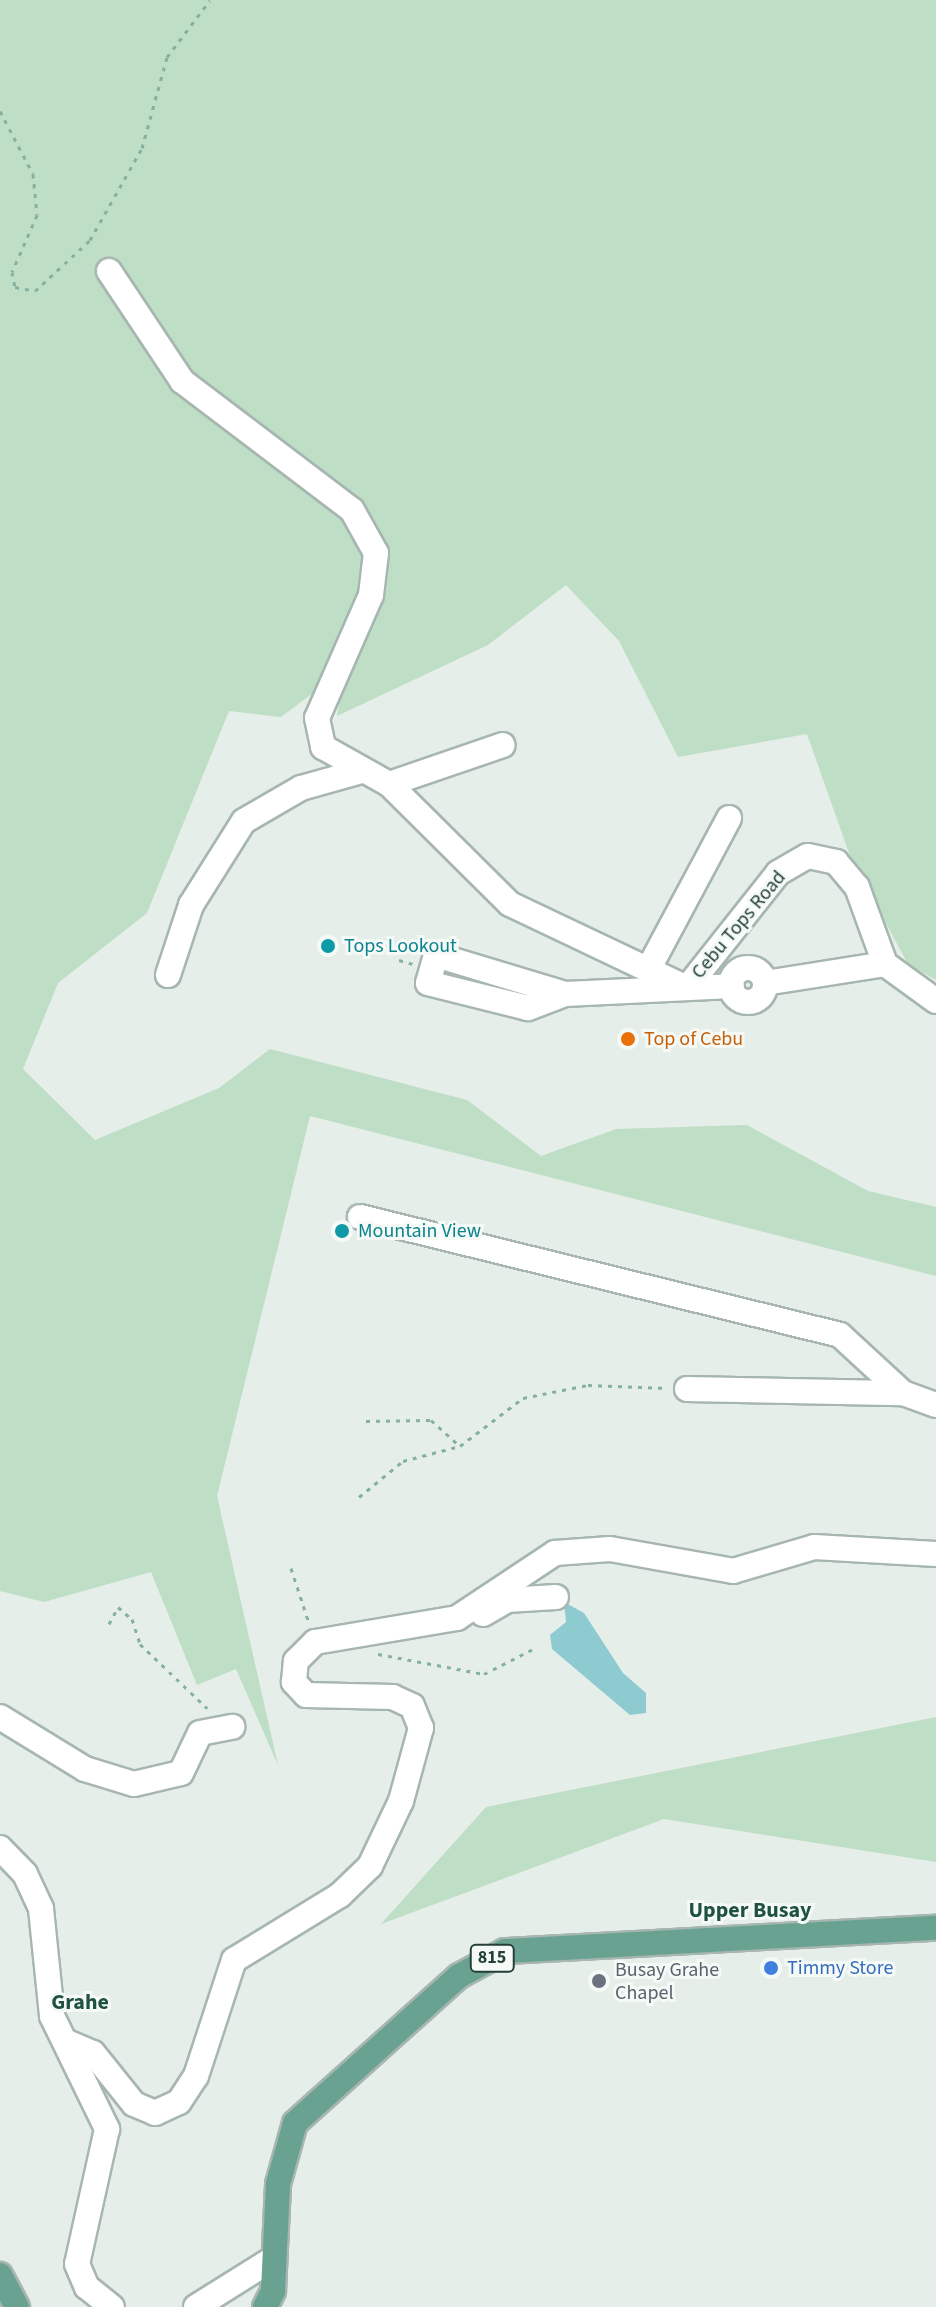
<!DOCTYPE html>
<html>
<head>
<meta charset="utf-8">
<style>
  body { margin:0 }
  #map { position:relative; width:936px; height:2307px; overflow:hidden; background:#e5eee9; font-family:"Source Sans 3",sans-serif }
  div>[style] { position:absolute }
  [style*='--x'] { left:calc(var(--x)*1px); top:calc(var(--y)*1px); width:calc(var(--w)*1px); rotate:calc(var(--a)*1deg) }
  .green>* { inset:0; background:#bedec5 }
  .water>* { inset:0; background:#8ecbd1 }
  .path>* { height:3px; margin-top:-1.5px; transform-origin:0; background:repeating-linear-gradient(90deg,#86b1a1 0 4px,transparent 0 10px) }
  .roads { filter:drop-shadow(2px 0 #a7b6b0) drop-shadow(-2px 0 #a7b6b0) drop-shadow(0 2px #a7b6b0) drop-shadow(0 -2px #a7b6b0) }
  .minor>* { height:24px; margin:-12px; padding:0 12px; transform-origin:12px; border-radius:12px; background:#fff }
  .minor>.ring { margin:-12px; padding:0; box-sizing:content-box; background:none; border:24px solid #fff; border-radius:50% }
  .major>* { height:24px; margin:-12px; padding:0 12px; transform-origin:12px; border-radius:12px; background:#6aa291 }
  .dots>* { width:22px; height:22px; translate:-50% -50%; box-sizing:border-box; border:4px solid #f5faf7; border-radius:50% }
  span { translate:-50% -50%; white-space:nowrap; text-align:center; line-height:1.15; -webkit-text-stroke:6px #f5faf7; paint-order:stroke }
  .shield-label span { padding:2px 6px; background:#f5faf7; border:2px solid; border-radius:6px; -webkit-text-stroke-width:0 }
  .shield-label { font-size:18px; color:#244037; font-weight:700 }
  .street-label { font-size:20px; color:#244037 }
  .culture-label { font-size:20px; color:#0d838f }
  .left { translate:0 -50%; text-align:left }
  .food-label { font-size:20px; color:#c56008 }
  .shop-label { font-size:20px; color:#366cbe }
  .worship-label { font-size:20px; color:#5b616d }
  .neighbourhood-label { font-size:22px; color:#205243; font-weight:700 }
</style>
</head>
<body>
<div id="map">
  <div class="green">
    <div style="clip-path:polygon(0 0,936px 0,936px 980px,908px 964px,851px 859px,807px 734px,678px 757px,619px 641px,566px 585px,488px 645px,337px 716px,355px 605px,317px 690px,281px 717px,229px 711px,147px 913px,58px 983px,23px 1069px,95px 1140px,219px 1088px,270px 1049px,467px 1100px,541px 1156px,616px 1129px,747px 1125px,868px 1191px,936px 1207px,936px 1276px,310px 1116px,217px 1496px,278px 1765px,236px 1669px,197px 1685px,151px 1572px,44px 1602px,0 1591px)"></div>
    <div style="clip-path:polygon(936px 1717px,936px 1862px,664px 1819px,381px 1924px,486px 1807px)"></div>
  </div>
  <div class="water">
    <div style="clip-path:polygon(564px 1602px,584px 1613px,623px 1673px,646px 1693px,646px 1713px,630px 1715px,552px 1649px,550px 1635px,566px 1622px)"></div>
  </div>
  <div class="path">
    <div style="--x:0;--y:111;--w:71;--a:62.4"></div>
    <div style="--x:33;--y:174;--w:41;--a:84.4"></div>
    <div style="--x:37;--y:215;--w:62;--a:113.7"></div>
    <div style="--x:12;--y:272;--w:15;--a:79"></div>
    <div style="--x:15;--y:287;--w:20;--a:11"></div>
    <div style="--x:35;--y:291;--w:75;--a:-42.8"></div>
    <div style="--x:90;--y:240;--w:106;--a:-60.5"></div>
    <div style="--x:142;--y:148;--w:94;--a:-74.6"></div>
    <div style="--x:167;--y:57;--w:71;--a:-53"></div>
    <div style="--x:399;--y:960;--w:15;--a:16"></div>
    <div style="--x:366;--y:1421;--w:65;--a:-0.9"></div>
    <div style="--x:431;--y:1420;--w:39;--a:42"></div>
    <div style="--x:359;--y:1497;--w:57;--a:-39.3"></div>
    <div style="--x:403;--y:1461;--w:59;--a:-14.7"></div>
    <div style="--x:460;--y:1446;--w:79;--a:-37.3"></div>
    <div style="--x:523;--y:1398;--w:66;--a:-11.3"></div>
    <div style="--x:588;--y:1385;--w:79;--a:2.2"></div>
    <div style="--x:291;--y:1568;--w:58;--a:71.9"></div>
    <div style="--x:109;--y:1624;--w:19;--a:-62"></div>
    <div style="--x:118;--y:1607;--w:18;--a:41"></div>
    <div style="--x:132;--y:1619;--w:26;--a:72"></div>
    <div style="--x:140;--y:1644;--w:93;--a:43.7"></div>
    <div style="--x:378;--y:1654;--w:108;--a:10.7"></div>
    <div style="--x:484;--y:1674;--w:59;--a:-27"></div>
  </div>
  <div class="roads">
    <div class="minor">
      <div style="--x:109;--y:271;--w:132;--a:56.4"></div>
      <div style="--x:182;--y:381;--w:213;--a:37.2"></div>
      <div style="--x:352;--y:510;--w:49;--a:60.8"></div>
      <div style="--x:376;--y:553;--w:42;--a:96.8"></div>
      <div style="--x:371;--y:595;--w:134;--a:113.7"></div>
      <div style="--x:317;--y:718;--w:30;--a:78"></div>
      <div style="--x:323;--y:747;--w:76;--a:29.3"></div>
      <div style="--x:389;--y:784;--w:170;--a:44.8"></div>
      <div style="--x:510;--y:904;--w:196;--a:25.4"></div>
      <div style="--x:389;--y:784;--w:120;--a:-18.9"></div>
      <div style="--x:649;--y:968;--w:170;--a:-61.9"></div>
      <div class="ring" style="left:731px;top:968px;width:10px;height:10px"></div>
      <div style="--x:168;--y:975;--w:74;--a:-71.8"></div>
      <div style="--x:191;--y:905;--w:99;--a:-57.8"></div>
      <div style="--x:244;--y:821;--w:66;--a:-30.1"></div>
      <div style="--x:301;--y:788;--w:63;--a:-15.6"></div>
      <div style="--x:765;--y:983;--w:121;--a:-9"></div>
      <div style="--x:687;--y:988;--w:147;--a:-51.6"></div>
      <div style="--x:778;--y:873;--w:34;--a:-30"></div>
      <div style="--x:808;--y:856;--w:29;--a:12"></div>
      <div style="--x:836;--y:862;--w:33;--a:50"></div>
      <div style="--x:857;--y:887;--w:82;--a:70"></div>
      <div style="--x:885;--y:964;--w:63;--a:36"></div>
      <div style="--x:565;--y:994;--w:40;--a:159"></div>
      <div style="--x:528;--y:1008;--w:103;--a:-166"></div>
      <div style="--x:428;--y:983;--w:29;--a:-74"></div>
      <div style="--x:436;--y:955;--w:135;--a:16.8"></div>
      <div style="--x:565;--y:994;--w:167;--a:-2.7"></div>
      <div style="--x:360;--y:1217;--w:494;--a:13.8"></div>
      <div style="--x:840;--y:1335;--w:86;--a:42.6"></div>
      <div style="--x:903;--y:1393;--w:35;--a:20"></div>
      <div style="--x:687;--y:1389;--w:216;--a:1.1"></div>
      <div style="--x:483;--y:1614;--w:28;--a:-30"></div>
      <div style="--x:507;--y:1600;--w:49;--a:-3.5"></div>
      <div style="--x:0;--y:1717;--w:100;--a:31.5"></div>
      <div style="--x:85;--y:1769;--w:51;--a:17"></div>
      <div style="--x:134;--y:1784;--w:48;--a:-13.2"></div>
      <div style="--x:181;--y:1773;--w:44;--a:-64.6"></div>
      <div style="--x:200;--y:1733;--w:33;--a:-11"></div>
      <div style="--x:0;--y:1848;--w:36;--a:46"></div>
      <div style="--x:25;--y:1874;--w:38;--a:65"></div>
      <div style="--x:41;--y:1909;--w:108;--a:84.1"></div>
      <div style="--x:52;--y:2016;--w:126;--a:64"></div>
      <div style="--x:107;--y:2129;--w:138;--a:102.5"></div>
      <div style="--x:77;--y:2264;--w:25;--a:67"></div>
      <div style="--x:87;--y:2287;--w:32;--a:39"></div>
      <div style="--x:67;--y:2042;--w:28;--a:23"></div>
      <div style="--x:93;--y:2053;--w:65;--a:51.2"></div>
      <div style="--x:134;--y:2104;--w:23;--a:23"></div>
      <div style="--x:155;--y:2113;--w:26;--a:-25"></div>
      <div style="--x:179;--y:2102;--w:31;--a:-57"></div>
      <div style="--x:196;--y:2076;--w:122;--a:-71.9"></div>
      <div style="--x:234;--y:1960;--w:124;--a:-31.5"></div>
      <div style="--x:340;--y:1895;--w:42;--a:-44"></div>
      <div style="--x:370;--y:1866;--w:72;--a:-64.5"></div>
      <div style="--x:401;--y:1801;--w:76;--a:-74.7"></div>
      <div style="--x:421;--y:1728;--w:24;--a:-112"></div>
      <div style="--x:412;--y:1706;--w:21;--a:-155"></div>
      <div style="--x:393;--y:1697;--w:87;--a:-178.7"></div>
      <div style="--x:306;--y:1695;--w:18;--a:-133"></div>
      <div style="--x:294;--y:1682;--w:21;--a:-85"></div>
      <div style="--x:296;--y:1661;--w:27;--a:-45"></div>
      <div style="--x:315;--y:1642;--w:144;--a:-9.6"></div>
      <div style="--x:457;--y:1618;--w:118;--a:-33.6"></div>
      <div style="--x:555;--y:1553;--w:55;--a:-4.2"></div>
      <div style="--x:610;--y:1549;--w:125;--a:10.1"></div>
      <div style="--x:733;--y:1571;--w:84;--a:-16.5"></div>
      <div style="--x:814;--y:1547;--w:122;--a:3.3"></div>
      <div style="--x:196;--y:2307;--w:92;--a:-32.1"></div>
    </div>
    <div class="major">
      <div style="--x:0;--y:2275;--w:36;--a:62"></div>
      <div style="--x:265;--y:2307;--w:18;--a:-63"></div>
      <div style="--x:273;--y:2291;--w:107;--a:-87.3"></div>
      <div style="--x:278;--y:2184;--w:63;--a:-74.4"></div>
      <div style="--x:295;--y:2123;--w:220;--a:-41.9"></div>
      <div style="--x:459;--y:1976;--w:52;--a:-28.5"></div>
      <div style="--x:505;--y:1951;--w:432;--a:-3.1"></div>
    </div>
  </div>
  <div class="dots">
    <div style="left:328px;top:946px;background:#0f9aa8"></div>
    <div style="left:628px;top:1039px;background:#e8710a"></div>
    <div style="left:342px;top:1231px;background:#0f9aa8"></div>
    <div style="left:771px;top:1968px;background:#3f7fe0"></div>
    <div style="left:599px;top:1981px;background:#6b7280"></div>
  </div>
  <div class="shield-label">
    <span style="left:492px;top:1958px">815</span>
  </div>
  <div class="street-label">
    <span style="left:739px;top:925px;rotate:-50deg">Cebu Tops Road</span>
  </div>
  <div class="culture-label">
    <span class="left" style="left:344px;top:946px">Tops Lookout</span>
    <span class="left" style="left:358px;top:1231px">Mountain View</span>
  </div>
  <div class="food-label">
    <span class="left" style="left:644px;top:1039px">Top of Cebu</span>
  </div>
  <div class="shop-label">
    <span class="left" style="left:787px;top:1968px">Timmy Store</span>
  </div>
  <div class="worship-label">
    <span class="left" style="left:615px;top:1982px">Busay Grahe<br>Chapel</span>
  </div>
  <div class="neighbourhood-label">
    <span style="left:750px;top:1911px">Upper Busay</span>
    <span style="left:80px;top:2003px">Grahe</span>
  </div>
</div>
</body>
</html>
